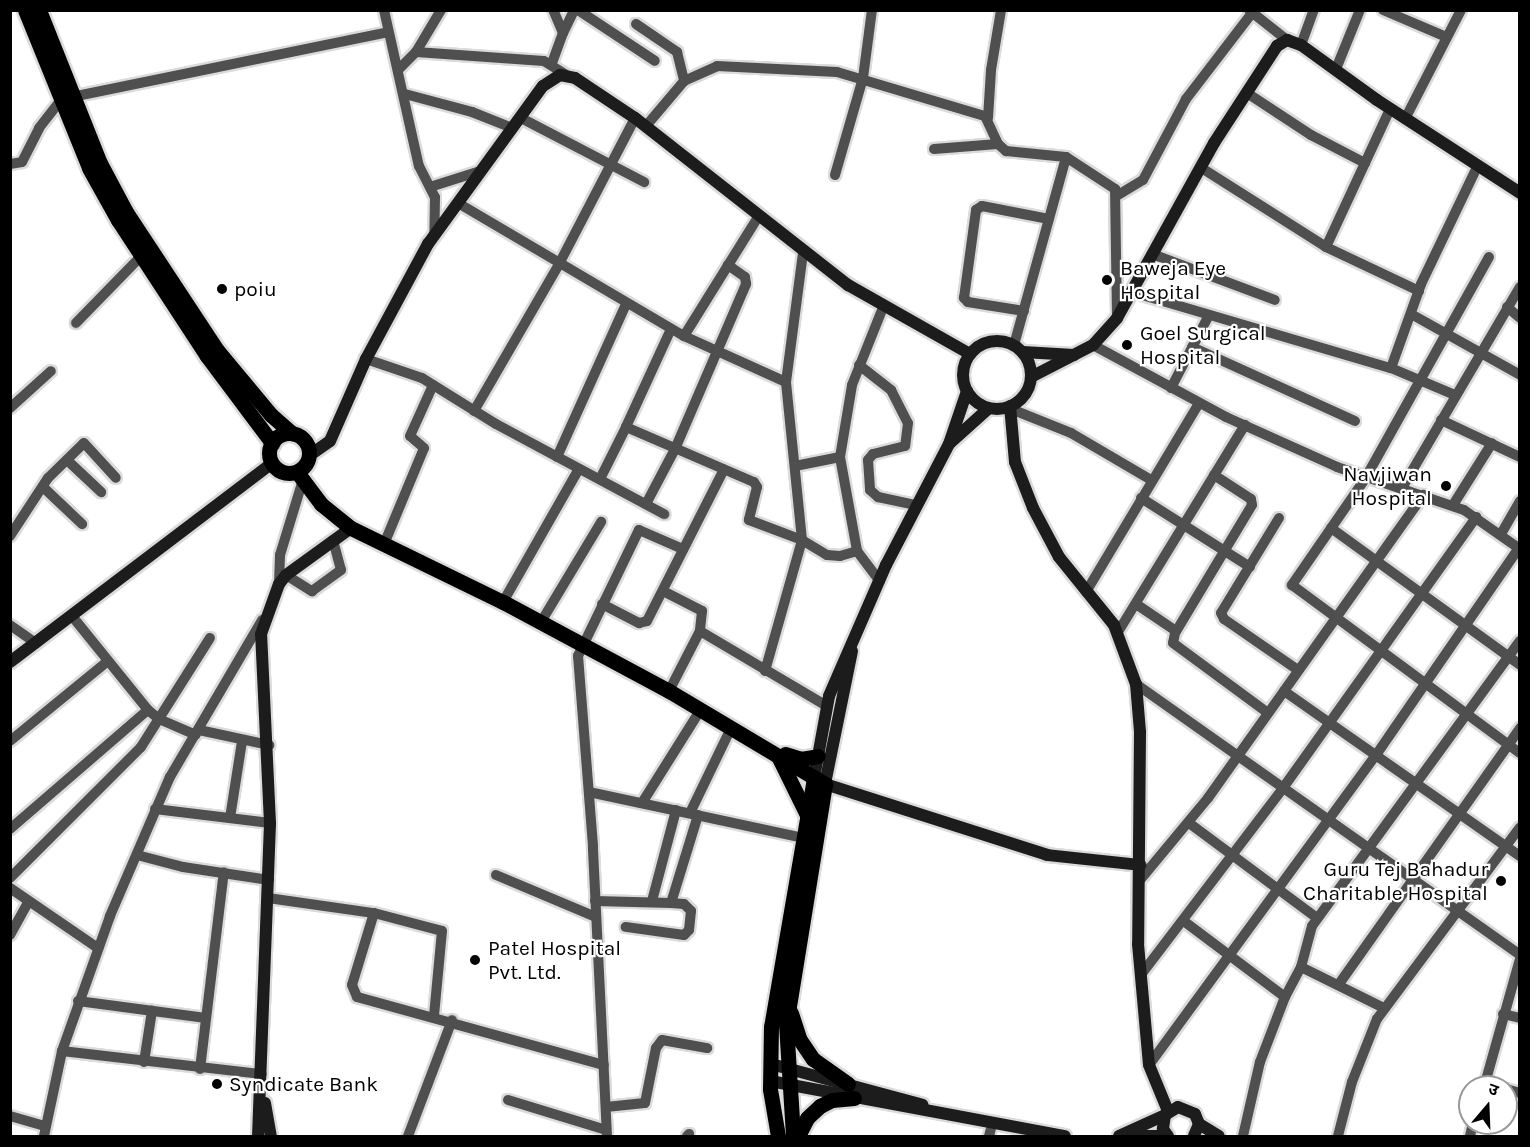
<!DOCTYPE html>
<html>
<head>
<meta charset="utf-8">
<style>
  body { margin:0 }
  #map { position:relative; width:1530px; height:1147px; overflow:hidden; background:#fff; font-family:Karla,"Noto Sans Devanagari",sans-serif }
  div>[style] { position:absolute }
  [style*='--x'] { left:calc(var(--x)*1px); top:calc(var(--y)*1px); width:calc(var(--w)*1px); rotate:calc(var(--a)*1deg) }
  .roads { filter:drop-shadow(2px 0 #dbdbdb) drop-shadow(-2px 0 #dbdbdb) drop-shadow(0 2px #dbdbdb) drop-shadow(0 -2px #dbdbdb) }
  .street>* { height:10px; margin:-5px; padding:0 5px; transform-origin:5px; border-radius:5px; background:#4f4f4f }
  .secondary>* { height:12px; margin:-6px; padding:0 6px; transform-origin:6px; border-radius:6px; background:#1c1c1c }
  .secondary>.ring { margin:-6px; padding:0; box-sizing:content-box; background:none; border:12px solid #1c1c1c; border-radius:50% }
  .primary>* { height:15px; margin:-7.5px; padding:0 7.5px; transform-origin:7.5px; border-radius:7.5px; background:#000 }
  .primary>.ring { margin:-7.5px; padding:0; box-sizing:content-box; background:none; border:15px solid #000; border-radius:50% }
  .dots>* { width:16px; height:16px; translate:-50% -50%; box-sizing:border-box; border:3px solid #fff; border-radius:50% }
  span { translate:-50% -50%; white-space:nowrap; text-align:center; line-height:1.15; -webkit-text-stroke:4.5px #fff; paint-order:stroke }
  .poi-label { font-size:21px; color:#000 }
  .left { translate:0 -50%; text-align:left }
  .right { translate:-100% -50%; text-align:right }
  .frame { position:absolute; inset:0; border:12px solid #000; pointer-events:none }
  .north { position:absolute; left:1458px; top:1075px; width:60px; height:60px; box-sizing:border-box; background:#fff; border:2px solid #999; border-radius:50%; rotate:19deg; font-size:16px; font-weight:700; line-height:24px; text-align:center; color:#000 }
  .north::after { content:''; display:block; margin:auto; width:21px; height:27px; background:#000; clip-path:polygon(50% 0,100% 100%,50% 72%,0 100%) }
</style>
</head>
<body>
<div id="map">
  <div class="roads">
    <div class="street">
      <div style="--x:384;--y:10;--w:160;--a:77.4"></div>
      <div style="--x:419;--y:166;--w:35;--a:63"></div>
      <div style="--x:435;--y:197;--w:39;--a:91"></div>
      <div style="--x:578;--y:10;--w:92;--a:33.5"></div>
      <div style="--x:1249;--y:10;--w:48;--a:38.3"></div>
      <div style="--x:1383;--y:10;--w:66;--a:23.1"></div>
      <div style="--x:636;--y:24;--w:50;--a:34.3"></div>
      <div style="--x:677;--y:52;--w:30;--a:76"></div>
      <div style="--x:563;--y:33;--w:25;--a:-64"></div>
      <div style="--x:1301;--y:45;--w:37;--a:-70"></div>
      <div style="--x:416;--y:52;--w:128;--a:4"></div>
      <div style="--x:544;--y:61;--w:25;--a:32"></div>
      <div style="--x:552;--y:63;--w:32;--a:-70"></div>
      <div style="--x:563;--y:33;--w:25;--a:-113"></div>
      <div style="--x:1336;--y:69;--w:64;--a:-67.9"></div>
      <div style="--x:398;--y:70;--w:25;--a:-45"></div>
      <div style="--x:416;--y:52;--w:49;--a:-59.2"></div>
      <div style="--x:1247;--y:93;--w:77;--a:33.3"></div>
      <div style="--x:1311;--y:135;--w:61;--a:27.4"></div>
      <div style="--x:405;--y:94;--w:69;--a:15"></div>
      <div style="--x:472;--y:112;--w:43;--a:21.8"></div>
      <div style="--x:521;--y:118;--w:139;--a:27.5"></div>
      <div style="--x:988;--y:118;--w:48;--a:-86.4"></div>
      <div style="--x:991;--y:70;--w:61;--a:-80.5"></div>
      <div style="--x:1405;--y:119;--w:123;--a:-62.8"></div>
      <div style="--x:646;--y:126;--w:59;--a:-49.8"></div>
      <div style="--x:684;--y:81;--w:36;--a:-24"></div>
      <div style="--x:717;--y:66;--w:120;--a:2.9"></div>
      <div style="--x:837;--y:72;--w:154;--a:16.6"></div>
      <div style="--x:985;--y:116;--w:31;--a:65"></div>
      <div style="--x:998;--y:144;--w:11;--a:41"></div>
      <div style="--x:1006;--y:151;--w:60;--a:5.7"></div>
      <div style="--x:1066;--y:157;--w:59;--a:33.1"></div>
      <div style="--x:1115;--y:189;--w:129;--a:89.1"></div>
      <div style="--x:934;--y:149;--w:64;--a:-4.5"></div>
      <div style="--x:10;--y:164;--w:12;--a:-9"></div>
      <div style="--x:22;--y:162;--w:38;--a:-63"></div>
      <div style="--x:39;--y:128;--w:37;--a:-52"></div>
      <div style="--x:62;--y:99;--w:333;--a:-11.6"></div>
      <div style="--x:1200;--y:167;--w:149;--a:32.4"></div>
      <div style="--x:1326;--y:247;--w:103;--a:25.3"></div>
      <div style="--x:835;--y:175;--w:101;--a:-73.9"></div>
      <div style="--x:863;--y:78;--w:69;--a:-82.5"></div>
      <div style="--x:430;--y:187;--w:52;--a:-17.7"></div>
      <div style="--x:1118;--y:195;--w:29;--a:-31"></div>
      <div style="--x:1143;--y:180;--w:92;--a:-62"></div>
      <div style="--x:1186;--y:99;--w:108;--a:-52.5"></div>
      <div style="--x:458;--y:203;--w:262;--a:30.5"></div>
      <div style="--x:684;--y:336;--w:112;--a:24.3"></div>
      <div style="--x:1326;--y:247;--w:152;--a:-65.1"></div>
      <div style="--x:1152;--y:254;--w:131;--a:20.5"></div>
      <div style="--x:1489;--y:257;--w:254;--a:119.2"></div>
      <div style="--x:1365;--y:479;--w:129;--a:124.6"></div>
      <div style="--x:1292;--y:585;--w:283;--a:36.4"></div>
      <div style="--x:1132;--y:292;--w:270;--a:16.4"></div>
      <div style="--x:1391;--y:368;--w:69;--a:22.9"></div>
      <div style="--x:1507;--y:307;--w:17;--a:40"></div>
      <div style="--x:1024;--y:311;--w:57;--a:-170.9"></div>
      <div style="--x:968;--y:302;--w:6;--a:-135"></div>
      <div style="--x:964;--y:298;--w:89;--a:-82.2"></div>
      <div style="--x:976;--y:210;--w:7;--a:-34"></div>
      <div style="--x:982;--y:206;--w:68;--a:11"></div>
      <div style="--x:1411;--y:314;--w:125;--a:29.2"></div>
      <div style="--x:76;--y:323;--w:98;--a:-45.8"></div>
      <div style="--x:671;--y:329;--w:108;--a:114.7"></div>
      <div style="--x:626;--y:427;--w:139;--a:23.3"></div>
      <div style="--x:754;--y:482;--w:6;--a:59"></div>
      <div style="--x:757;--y:487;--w:34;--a:104"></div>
      <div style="--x:749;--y:520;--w:57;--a:20.7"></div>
      <div style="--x:802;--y:540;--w:29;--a:31"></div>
      <div style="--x:827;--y:555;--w:13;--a:4"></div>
      <div style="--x:840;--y:556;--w:18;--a:-16"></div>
      <div style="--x:857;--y:551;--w:38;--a:53"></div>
      <div style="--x:684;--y:336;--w:140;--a:-58.1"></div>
      <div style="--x:1014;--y:345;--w:195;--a:-74.5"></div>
      <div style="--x:1093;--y:345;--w:151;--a:28.4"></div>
      <div style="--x:1226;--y:417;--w:122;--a:24.2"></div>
      <div style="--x:1337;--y:467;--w:134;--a:18.7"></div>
      <div style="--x:1464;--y:510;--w:68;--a:34.9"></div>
      <div style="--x:1192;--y:347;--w:179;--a:24.4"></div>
      <div style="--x:366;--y:359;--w:59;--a:18.7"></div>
      <div style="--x:422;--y:378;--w:87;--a:31.9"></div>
      <div style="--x:496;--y:424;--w:191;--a:28.2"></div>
      <div style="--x:859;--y:365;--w:41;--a:38"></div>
      <div style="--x:891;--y:390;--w:37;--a:63"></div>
      <div style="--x:908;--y:423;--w:23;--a:97"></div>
      <div style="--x:905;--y:446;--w:33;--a:166"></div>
      <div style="--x:873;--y:454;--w:8;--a:130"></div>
      <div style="--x:868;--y:460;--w:30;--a:86"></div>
      <div style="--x:870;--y:490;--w:11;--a:41"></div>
      <div style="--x:878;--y:497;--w:40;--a:12"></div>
      <div style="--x:1391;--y:368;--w:89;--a:-70.3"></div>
      <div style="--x:1421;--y:284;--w:130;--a:-64.4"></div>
      <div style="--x:1171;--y:388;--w:82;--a:-62.5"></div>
      <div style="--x:10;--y:408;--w:55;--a:-42.1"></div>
      <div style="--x:1011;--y:409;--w:65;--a:21.8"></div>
      <div style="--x:1071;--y:433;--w:93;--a:30.4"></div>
      <div style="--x:474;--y:411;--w:168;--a:-59.9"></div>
      <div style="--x:558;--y:266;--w:167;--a:-62.5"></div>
      <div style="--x:1441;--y:420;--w:87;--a:25.1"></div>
      <div style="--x:557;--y:457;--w:168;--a:-65.7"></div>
      <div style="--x:840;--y:457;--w:73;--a:-80.5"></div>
      <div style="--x:852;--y:385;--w:86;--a:-68.2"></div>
      <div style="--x:67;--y:460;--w:47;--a:43.3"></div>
      <div style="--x:795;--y:466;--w:46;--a:-11.3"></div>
      <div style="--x:840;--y:457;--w:96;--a:79.7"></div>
      <div style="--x:1214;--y:475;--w:44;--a:33"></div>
      <div style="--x:1251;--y:499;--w:6;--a:81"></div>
      <div style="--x:1252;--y:505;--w:149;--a:121"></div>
      <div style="--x:1175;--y:633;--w:10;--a:101"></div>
      <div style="--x:1173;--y:643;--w:118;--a:36.4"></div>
      <div style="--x:600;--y:479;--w:58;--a:-63.4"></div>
      <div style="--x:43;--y:487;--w:54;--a:43.5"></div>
      <div style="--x:1402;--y:488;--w:233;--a:-59.6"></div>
      <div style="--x:1141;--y:498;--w:129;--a:32.3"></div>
      <div style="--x:646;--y:504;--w:62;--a:-62.2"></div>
      <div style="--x:675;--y:449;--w:180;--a:-66.7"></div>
      <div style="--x:746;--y:284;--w:7;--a:-98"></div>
      <div style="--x:745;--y:277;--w:21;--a:-145"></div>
      <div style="--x:1453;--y:505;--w:73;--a:-57.8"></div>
      <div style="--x:1279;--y:518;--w:111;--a:121.4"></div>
      <div style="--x:1221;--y:613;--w:7;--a:63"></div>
      <div style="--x:1224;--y:619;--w:90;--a:34.6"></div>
      <div style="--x:1331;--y:528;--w:233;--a:35.9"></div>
      <div style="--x:1501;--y:534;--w:38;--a:-60"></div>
      <div style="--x:10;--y:536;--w:69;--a:-56.8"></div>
      <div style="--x:48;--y:478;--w:50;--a:-44.2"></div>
      <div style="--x:84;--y:443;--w:47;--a:47.6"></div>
      <div style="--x:387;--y:537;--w:96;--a:-67.4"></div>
      <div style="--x:424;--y:448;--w:18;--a:-139"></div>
      <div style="--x:410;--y:436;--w:56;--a:-65.7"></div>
      <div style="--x:286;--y:575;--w:31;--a:32"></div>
      <div style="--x:312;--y:591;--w:36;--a:-36"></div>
      <div style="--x:341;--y:570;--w:31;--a:-105"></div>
      <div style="--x:279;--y:584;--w:29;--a:-88"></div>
      <div style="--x:280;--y:555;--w:78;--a:-73"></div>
      <div style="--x:663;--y:591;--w:44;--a:27.1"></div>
      <div style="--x:702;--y:611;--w:20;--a:96"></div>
      <div style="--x:1086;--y:592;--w:220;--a:-59.1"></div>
      <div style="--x:503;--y:602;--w:153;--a:-60.3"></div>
      <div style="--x:602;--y:604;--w:42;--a:27.2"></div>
      <div style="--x:639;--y:623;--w:8;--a:-14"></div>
      <div style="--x:647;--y:621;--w:170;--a:-63.1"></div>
      <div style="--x:1136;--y:604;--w:48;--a:34"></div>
      <div style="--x:72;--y:616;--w:121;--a:51"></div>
      <div style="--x:148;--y:710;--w:14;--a:39"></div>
      <div style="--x:159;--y:719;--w:40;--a:23.4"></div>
      <div style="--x:541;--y:622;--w:117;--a:-59"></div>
      <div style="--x:10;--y:625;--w:32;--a:35"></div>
      <div style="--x:1118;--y:632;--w:243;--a:-58.5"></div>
      <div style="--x:765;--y:671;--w:136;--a:-74.2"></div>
      <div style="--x:802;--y:540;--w:159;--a:-95.8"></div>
      <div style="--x:786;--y:382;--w:131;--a:-82.5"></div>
      <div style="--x:1136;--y:684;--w:470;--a:35.2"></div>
      <div style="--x:669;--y:691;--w:68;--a:-62.7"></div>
      <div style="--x:700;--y:631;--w:147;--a:30.6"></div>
      <div style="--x:1284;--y:691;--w:288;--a:35"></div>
      <div style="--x:199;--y:730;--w:72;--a:12.1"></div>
      <div style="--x:10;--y:741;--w:125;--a:-39.2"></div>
      <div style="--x:589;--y:792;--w:220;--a:12.1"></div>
      <div style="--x:642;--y:803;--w:111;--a:-57.9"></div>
      <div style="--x:155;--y:809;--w:116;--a:6.9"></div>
      <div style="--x:690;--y:813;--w:94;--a:-64.2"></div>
      <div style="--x:230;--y:818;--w:78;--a:-81.1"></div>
      <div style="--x:1189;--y:823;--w:159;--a:36.6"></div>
      <div style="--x:10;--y:829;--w:182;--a:-40.8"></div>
      <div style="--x:137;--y:855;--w:48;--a:14.6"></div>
      <div style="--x:183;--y:867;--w:87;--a:8.6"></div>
      <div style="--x:496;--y:875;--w:108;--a:22.8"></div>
      <div style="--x:10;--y:878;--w:185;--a:-45"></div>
      <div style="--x:141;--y:747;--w:129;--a:-57.7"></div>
      <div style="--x:1140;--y:880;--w:107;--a:-50.3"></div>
      <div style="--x:1208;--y:798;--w:372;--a:-54.6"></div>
      <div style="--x:10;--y:888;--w:107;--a:34.3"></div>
      <div style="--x:268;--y:898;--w:107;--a:8.1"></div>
      <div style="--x:374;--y:913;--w:70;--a:14.8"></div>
      <div style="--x:442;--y:931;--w:85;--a:95.4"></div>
      <div style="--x:595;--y:901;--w:76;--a:1.5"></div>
      <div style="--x:671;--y:903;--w:13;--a:4"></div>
      <div style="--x:684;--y:904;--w:10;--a:45"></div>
      <div style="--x:691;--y:911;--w:19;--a:96"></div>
      <div style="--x:689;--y:930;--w:7;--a:135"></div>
      <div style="--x:684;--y:935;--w:59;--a:-172.1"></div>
      <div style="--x:652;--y:901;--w:94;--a:-75.2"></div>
      <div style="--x:671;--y:903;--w:92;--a:-72.9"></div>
      <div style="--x:374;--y:913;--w:75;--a:107"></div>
      <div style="--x:352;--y:985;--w:13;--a:67"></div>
      <div style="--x:357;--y:997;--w:256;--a:15.4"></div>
      <div style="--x:1185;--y:922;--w:125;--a:36.9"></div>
      <div style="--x:10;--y:935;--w:37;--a:-61"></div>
      <div style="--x:1301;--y:967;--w:93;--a:26.3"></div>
      <div style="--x:1140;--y:976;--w:236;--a:-52.7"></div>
      <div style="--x:1283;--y:788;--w:333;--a:-54.5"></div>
      <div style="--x:1339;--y:984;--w:314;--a:-54.7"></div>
      <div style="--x:78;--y:1001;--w:129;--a:7.6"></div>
      <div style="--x:1503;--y:1014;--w:17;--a:13"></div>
      <div style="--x:62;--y:1051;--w:201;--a:6.6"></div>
      <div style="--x:144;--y:1062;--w:52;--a:-81.1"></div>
      <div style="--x:1149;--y:1065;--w:384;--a:-53.8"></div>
      <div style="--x:1376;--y:755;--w:252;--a:-55.4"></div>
      <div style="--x:200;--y:1069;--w:198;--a:-83.1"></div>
      <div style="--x:1485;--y:1083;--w:16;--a:15"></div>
      <div style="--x:1484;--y:1087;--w:133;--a:-74.3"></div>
      <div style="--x:1506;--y:1089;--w:15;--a:16"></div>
      <div style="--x:508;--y:1100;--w:102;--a:17"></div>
      <div style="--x:606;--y:1107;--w:39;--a:-6"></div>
      <div style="--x:645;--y:1103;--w:56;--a:-78.7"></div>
      <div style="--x:656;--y:1048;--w:10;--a:-53"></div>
      <div style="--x:662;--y:1040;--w:46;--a:10.1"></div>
      <div style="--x:10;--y:1116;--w:37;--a:16"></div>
      <div style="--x:44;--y:1136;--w:87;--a:-78"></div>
      <div style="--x:62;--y:1051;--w:143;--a:-70.4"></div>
      <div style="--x:110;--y:916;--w:151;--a:-66.7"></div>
      <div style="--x:170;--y:777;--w:182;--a:-59.6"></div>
      <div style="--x:408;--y:1136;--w:124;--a:-69.2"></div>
      <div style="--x:607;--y:1136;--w:290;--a:-92.8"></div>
      <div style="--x:593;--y:846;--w:191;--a:-94.5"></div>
      <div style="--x:578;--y:656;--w:140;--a:-64.2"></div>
      <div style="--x:639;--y:530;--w:48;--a:23.4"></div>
      <div style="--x:687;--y:1136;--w:3;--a:-45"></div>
      <div style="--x:989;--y:1136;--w:11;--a:-75"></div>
      <div style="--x:1243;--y:1136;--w:76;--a:-77.1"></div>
      <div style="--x:1260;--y:1062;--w:70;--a:-69"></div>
      <div style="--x:1285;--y:997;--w:34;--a:-62"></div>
      <div style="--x:1301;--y:967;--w:42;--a:-75"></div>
      <div style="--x:1312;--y:926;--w:353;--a:-53.9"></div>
      <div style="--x:1338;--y:1136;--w:56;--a:-75.5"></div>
      <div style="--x:1352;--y:1082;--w:68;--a:-68.4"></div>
      <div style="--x:1377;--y:1019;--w:239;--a:-53.3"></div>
      <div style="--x:1470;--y:1136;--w:13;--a:-77"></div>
    </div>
    <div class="secondary">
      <div class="ring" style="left:963px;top:341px;width:56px;height:56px"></div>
      <div style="--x:1023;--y:352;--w:51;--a:3.4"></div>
      <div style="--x:1031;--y:377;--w:70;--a:-27.3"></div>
      <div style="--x:1093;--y:345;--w:36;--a:-48"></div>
      <div style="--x:1117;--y:318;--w:200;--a:-61"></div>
      <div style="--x:1214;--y:143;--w:116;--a:-57"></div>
      <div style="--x:1277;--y:46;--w:12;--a:-31"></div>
      <div style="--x:1287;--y:40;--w:15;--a:20"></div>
      <div style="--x:1301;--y:45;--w:94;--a:35.9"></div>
      <div style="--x:1377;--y:100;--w:171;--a:33"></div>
      <div style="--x:1010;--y:406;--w:56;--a:84.9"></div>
      <div style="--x:1015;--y:462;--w:49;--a:68.6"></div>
      <div style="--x:1033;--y:508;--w:55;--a:62"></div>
      <div style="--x:1059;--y:557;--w:87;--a:51"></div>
      <div style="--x:1114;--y:625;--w:63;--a:69.6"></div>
      <div style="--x:1136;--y:684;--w:48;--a:85.2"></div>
      <div style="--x:1140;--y:732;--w:212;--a:90.5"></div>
      <div style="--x:1138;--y:944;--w:121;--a:84.8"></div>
      <div style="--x:1149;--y:1065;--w:50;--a:67.6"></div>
      <div style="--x:950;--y:443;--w:52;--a:-41.9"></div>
      <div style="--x:310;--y:455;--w:24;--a:-35"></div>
      <div style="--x:330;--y:441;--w:90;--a:-66.3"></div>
      <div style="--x:366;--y:359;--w:131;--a:-61.7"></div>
      <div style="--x:428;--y:244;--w:195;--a:-54"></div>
      <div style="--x:543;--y:86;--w:20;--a:-33"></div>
      <div style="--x:560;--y:75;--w:15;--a:11"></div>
      <div style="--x:575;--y:78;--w:72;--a:33.7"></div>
      <div style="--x:635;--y:118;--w:271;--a:38.1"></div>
      <div style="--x:848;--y:285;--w:140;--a:29.5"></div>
      <div style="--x:852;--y:651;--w:136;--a:101.5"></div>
      <div style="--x:825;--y:784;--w:233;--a:17.7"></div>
      <div style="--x:1047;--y:855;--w:94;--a:6.1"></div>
      <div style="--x:10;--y:662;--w:329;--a:-37.2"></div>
      <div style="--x:814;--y:778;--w:83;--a:-79.6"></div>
      <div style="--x:829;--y:696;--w:143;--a:-66.5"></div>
      <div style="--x:886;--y:565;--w:136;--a:-62.5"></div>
      <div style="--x:949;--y:444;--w:56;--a:-71.2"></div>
      <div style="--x:771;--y:1064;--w:157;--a:15.1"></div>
      <div style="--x:770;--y:1081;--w:300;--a:10.6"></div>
      <div style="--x:265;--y:1103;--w:34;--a:80"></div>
      <div style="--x:1199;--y:1124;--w:23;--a:31"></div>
      <div style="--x:258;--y:1136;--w:313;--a:-87.8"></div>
      <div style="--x:270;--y:823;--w:189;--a:-92.7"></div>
      <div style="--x:261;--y:634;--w:53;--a:-70.2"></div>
      <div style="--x:279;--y:584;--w:11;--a:-52"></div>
      <div style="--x:286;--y:575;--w:80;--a:-35.9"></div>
      <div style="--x:1119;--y:1136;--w:51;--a:-24.5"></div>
      <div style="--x:1126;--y:1136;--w:41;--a:0"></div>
      <div style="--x:1168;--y:1136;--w:9;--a:-126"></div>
      <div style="--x:1163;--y:1129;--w:14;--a:-82"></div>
      <div style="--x:1165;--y:1115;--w:15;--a:-32"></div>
      <div style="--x:1178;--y:1107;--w:18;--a:22"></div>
      <div style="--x:1195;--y:1114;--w:11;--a:68"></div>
      <div style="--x:1199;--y:1124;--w:13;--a:113"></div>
    </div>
    <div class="primary">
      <div style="--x:25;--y:10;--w:170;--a:67.9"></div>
      <div style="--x:89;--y:168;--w:60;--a:60.9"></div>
      <div style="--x:118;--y:220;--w:163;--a:56.8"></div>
      <div style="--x:207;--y:356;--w:109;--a:53.2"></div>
      <div style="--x:39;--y:10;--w:165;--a:68.3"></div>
      <div style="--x:100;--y:163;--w:55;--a:62"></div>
      <div style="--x:126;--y:212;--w:165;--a:56.6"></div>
      <div style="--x:217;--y:350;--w:85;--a:50.3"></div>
      <div style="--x:271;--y:415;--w:28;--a:41"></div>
      <div class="ring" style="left:269px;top:433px;width:25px;height:25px"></div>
      <div style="--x:297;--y:472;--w:40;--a:53"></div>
      <div style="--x:321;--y:504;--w:38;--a:39"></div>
      <div style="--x:351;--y:528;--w:169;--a:26"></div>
      <div style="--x:503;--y:602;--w:188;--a:28.2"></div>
      <div style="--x:669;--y:691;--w:182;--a:30.8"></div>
      <div style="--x:825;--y:784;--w:243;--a:99.2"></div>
      <div style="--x:786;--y:1024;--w:112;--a:86.4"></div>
      <div style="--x:785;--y:754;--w:17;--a:17"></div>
      <div style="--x:801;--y:759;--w:17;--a:-10"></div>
      <div style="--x:779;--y:758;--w:66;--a:63.8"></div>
      <div style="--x:791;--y:1013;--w:28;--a:72"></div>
      <div style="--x:800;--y:1040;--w:23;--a:56"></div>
      <div style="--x:813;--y:1059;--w:43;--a:35.5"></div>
      <div style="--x:778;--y:1136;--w:48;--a:-99.7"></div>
      <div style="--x:770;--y:1089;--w:62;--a:-89.1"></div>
      <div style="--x:771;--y:1027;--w:253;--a:-80.2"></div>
      <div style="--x:798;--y:1136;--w:20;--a:-63"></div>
      <div style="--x:807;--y:1118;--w:18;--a:-43"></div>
      <div style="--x:820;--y:1106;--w:13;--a:-27"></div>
      <div style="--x:832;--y:1100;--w:22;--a:-5"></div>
    </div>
  </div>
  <div class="dots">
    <div style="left:1107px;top:280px;background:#000"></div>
    <div style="left:222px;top:289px;background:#000"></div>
    <div style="left:1127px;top:345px;background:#000"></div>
    <div style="left:1446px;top:486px;background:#000"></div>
    <div style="left:1501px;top:881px;background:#000"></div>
    <div style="left:475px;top:960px;background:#000"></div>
    <div style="left:217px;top:1084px;background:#000"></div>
  </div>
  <div class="poi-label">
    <span class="left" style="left:1120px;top:280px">Baweja Eye<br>Hospital</span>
    <span class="left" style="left:234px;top:289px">poiu</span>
    <span class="left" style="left:1140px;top:345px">Goel Surgical<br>Hospital</span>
    <span class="right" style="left:1432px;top:486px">Navjiwan<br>Hospital</span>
    <span class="right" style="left:1488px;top:881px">Guru Tej Bahadur<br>Charitable Hospital</span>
    <span class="left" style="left:488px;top:960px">Patel Hospital<br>Pvt. Ltd.</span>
    <span class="left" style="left:229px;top:1084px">Syndicate Bank</span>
  </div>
  <div class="frame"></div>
  <div class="north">उ</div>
</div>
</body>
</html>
